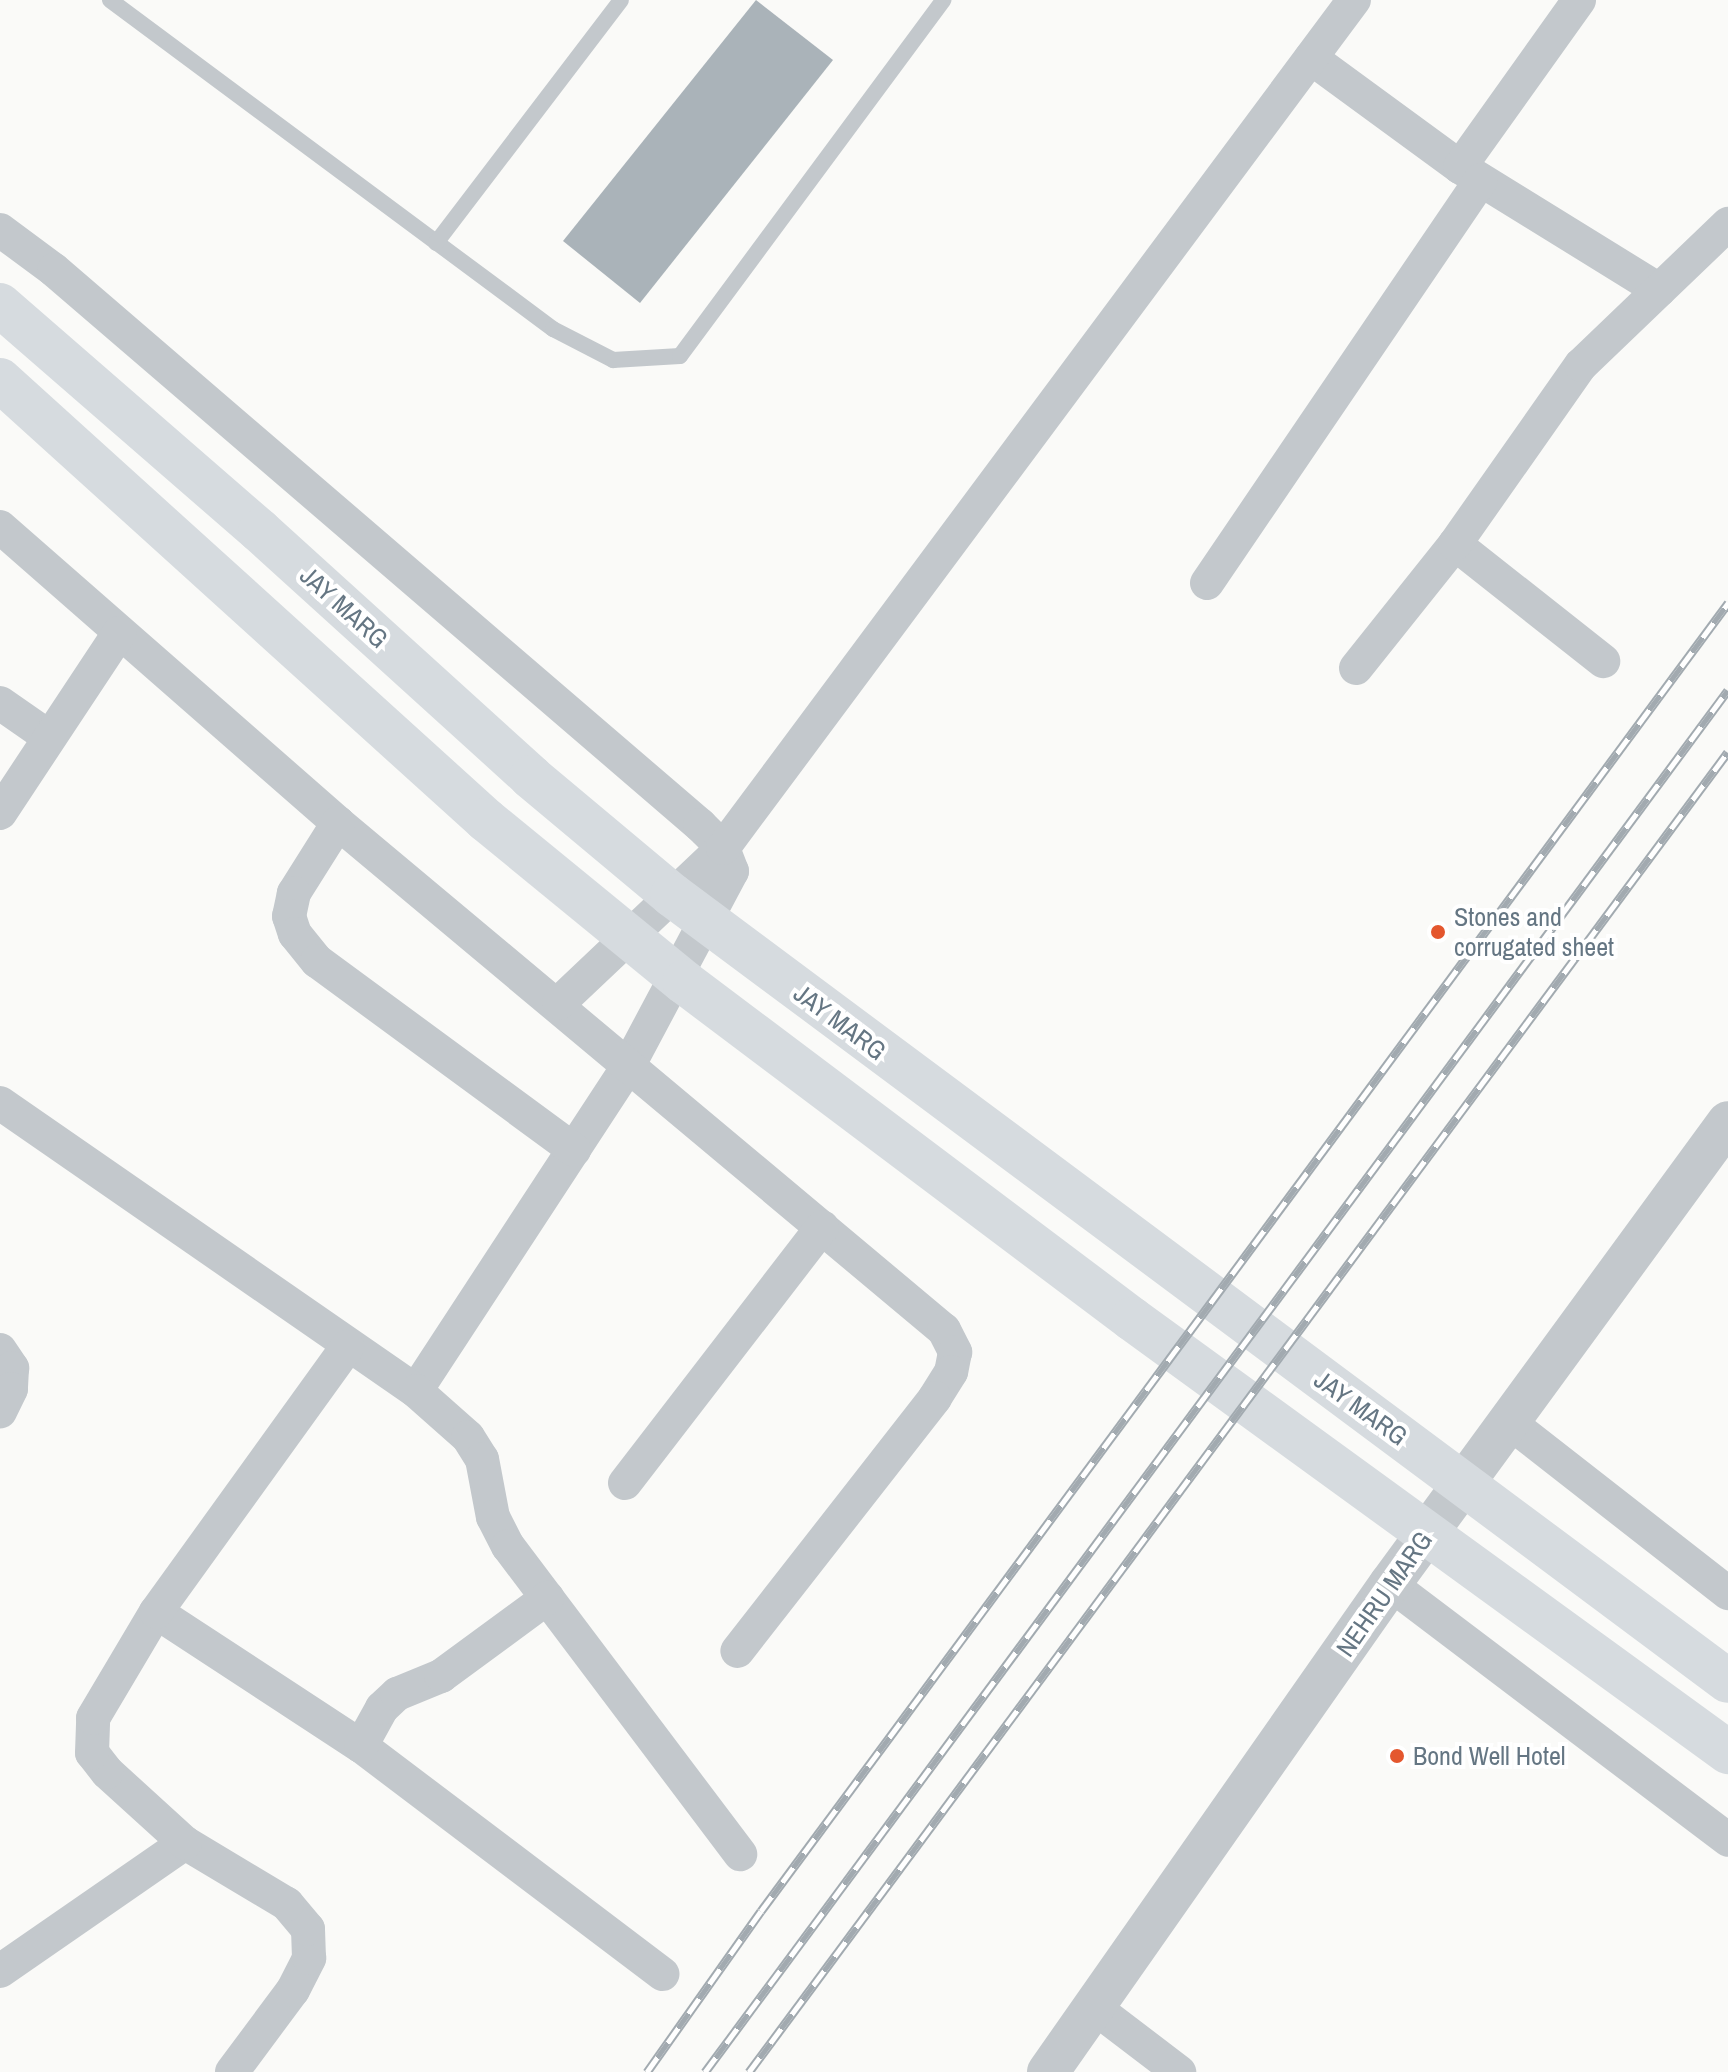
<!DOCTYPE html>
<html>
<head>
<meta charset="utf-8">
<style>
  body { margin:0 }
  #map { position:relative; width:1728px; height:2072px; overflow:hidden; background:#fafaf8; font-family:"Archivo Narrow",sans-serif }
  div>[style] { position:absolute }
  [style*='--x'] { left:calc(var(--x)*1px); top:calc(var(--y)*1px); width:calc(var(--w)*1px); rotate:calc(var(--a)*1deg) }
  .building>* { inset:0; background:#aab3b9 }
  .service>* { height:16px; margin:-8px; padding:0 8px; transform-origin:8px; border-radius:8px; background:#c3c8cc }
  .minor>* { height:34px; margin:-17px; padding:0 17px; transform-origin:17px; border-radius:17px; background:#c3c8cc }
  .tertiary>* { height:42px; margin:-21px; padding:0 21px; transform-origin:21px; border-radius:21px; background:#c3c8cc }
  .secondary>* { height:44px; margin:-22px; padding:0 22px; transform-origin:22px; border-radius:22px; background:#d6dbdf }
  .rail>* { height:9px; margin-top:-4.5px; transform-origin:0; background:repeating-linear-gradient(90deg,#fff 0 18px,#a2aab0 0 36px); box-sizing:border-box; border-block:2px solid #a2aab0 }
  .dots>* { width:22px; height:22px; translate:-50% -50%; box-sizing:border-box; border:4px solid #fff; border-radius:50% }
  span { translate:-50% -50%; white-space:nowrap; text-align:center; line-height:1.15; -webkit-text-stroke:8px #fff; paint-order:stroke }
  .street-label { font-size:26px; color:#657683 }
  .poi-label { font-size:26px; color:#657683 }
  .left { translate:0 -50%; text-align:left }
</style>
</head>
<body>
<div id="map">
  <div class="building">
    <div style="clip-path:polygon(756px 0,833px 60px,640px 303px,563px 241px)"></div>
  </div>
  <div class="service">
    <div style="--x:110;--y:0;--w:552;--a:36.6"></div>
    <div style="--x:553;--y:329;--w:68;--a:27.3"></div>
    <div style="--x:613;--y:360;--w:67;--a:-3.4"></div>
    <div style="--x:680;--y:356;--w:443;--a:-53.5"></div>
    <div style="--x:436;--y:243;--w:305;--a:-52.7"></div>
  </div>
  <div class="minor">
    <div style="--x:1311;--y:58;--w:185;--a:36.2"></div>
    <div style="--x:1460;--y:167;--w:234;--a:31.7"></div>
    <div style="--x:1460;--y:167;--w:205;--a:-54.5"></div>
    <div style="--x:0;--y:230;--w:67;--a:36.5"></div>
    <div style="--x:54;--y:270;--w:852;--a:40.67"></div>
    <div style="--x:700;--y:825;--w:33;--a:45"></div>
    <div style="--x:723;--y:848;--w:25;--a:69"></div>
    <div style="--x:732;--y:871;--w:220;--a:118"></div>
    <div style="--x:629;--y:1065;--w:389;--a:123.2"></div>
    <div style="--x:0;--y:527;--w:449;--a:41.2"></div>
    <div style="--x:338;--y:823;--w:790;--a:39.92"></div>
    <div style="--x:944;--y:1330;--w:25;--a:63"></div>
    <div style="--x:955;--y:1352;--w:20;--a:101"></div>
    <div style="--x:951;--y:1372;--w:31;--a:122"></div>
    <div style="--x:935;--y:1398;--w:321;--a:128"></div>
    <div style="--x:1455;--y:544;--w:189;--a:38.3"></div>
    <div style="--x:1207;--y:583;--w:487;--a:-55.8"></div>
    <div style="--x:1356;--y:668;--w:159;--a:-51.4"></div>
    <div style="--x:1455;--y:544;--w:219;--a:-54.9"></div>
    <div style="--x:1581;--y:365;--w:204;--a:-43.8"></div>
    <div style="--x:0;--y:703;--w:60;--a:34.8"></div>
    <div style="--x:0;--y:813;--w:216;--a:-56.5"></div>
    <div style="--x:338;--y:823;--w:83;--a:122.2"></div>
    <div style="--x:294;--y:893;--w:24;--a:102"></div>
    <div style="--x:289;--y:916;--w:19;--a:72"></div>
    <div style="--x:295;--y:934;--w:35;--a:51"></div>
    <div style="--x:317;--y:961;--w:319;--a:36.3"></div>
    <div style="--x:559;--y:1003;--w:226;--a:-43.4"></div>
    <div style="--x:723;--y:848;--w:1057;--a:-53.35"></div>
    <div style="--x:0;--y:1103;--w:506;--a:34.7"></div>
    <div style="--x:416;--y:1391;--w:69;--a:41.5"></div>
    <div style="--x:468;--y:1437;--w:26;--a:58"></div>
    <div style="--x:482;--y:1459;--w:59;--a:79.3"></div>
    <div style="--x:493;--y:1517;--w:33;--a:63"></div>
    <div style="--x:508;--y:1546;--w:386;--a:53"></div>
    <div style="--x:0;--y:1350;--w:22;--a:56"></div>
    <div style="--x:12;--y:1368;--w:21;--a:93"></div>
    <div style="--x:11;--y:1389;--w:25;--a:116"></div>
    <div style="--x:1509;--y:1422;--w:278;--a:38"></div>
    <div style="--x:625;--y:1483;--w:323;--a:-52.4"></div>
    <div style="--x:1390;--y:1584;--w:424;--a:37.1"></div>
    <div style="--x:156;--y:1612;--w:245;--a:33.2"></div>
    <div style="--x:361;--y:1746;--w:378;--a:37.1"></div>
    <div style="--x:361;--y:1746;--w:43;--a:-61.1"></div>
    <div style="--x:382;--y:1708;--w:21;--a:-43"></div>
    <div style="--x:397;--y:1694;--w:48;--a:-22.2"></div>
    <div style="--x:441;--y:1676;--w:132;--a:-36.3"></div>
    <div style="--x:0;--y:1971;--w:225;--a:-34.7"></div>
    <div style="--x:1095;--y:2008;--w:106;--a:37.3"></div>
    <div style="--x:232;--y:2072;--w:102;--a:-53.4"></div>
    <div style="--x:293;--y:1990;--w:36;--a:-63"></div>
    <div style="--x:309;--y:1958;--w:29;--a:-92"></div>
    <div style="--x:308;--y:1929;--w:33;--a:-130"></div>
    <div style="--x:287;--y:1904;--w:119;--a:-149.1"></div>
    <div style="--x:185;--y:1843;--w:105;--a:-137.7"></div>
    <div style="--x:107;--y:1772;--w:24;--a:-128"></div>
    <div style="--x:92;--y:1753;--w:35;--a:-88"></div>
    <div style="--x:93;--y:1718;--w:123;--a:-59.3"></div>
    <div style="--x:156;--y:1612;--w:327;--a:-54.2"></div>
  </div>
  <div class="tertiary">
    <div style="--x:1048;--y:2072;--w:596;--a:-54.98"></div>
    <div style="--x:1390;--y:1584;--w:572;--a:-53.81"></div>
  </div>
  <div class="secondary">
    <div style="--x:0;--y:305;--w:344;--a:41"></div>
    <div style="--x:260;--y:531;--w:366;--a:42.2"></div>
    <div style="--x:531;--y:777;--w:184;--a:39.9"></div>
    <div style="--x:672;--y:895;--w:1316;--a:36.66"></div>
    <div style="--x:0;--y:380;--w:656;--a:42.16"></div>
    <div style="--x:486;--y:820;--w:256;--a:39.3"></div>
    <div style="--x:684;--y:982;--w:561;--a:36.95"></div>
    <div style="--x:1132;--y:1319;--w:737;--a:36"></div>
  </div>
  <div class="rail">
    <div style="--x:647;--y:2072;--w:197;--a:-54.7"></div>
    <div style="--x:761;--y:1911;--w:1627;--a:-53.52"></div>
    <div style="--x:705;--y:2072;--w:1719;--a:-53.49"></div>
    <div style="--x:749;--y:2072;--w:1643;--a:-53.44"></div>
  </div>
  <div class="dots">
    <div style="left:1438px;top:932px;background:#e4572e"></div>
    <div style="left:1397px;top:1756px;background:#e4572e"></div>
  </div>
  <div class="street-label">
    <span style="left:344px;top:607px;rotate:42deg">JAY MARG</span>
    <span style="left:840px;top:1022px;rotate:37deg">JAY MARG</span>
    <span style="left:1361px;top:1408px;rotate:36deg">JAY MARG</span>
    <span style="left:1384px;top:1594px;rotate:-55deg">NEHRU MARG</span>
  </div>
  <div class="poi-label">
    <span class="left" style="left:1454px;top:932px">Stones and<br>corrugated sheet</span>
    <span class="left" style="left:1413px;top:1756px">Bond Well Hotel</span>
  </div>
</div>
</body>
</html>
